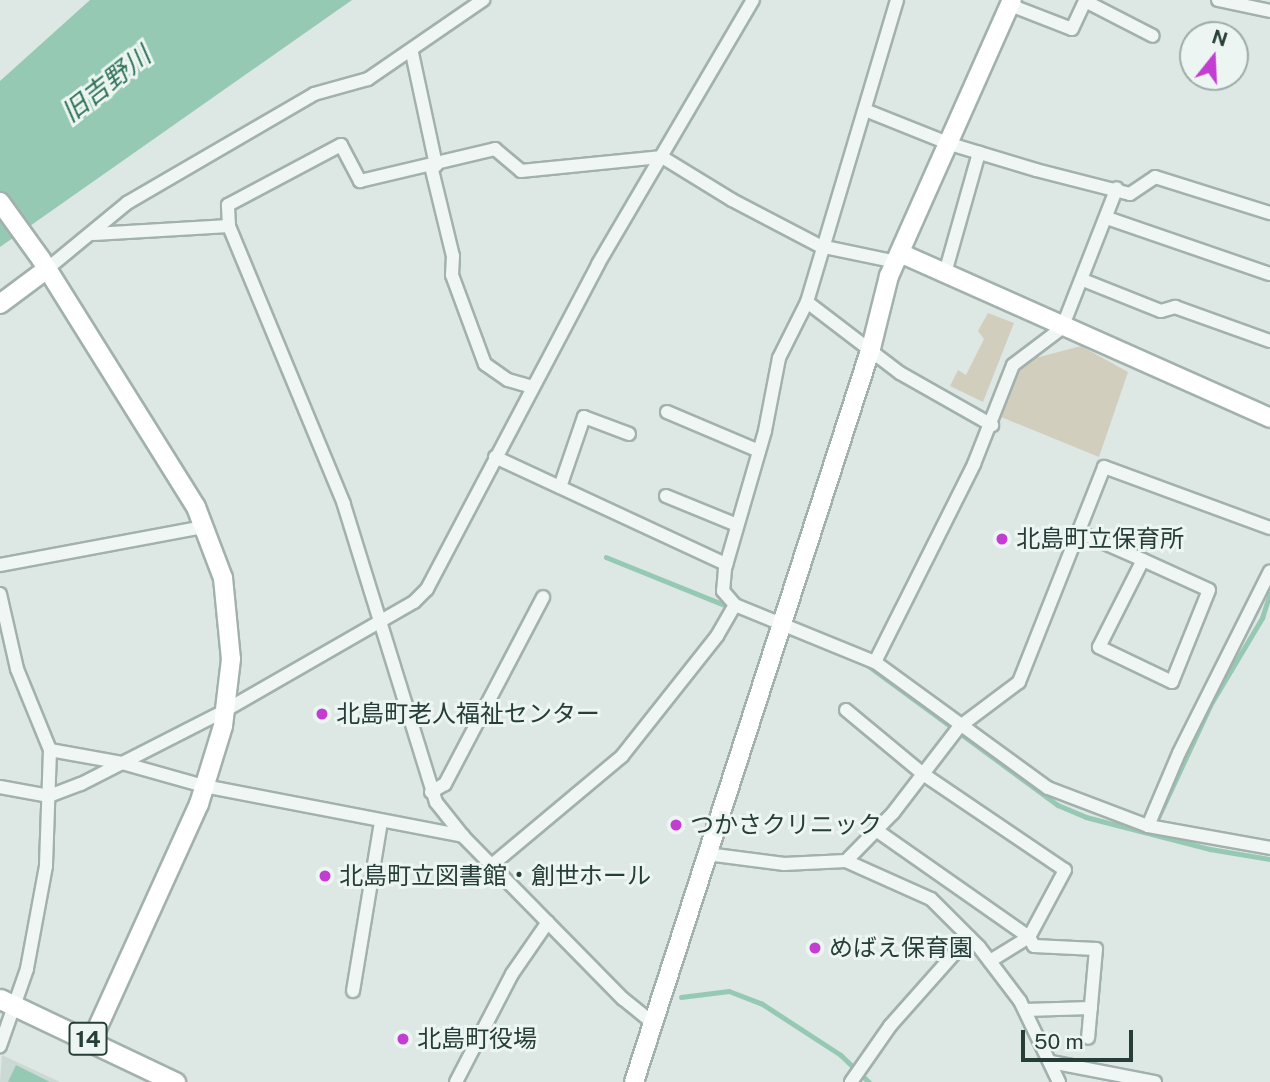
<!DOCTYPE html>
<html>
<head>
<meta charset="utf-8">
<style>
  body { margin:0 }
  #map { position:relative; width:1270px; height:1082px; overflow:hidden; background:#dde7e4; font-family:"Public Sans","Noto Sans JP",sans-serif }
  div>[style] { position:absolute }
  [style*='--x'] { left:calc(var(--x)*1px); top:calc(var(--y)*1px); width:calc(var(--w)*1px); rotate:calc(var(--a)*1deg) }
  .built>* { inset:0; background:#cbd9d4 }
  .green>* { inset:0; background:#d2cebe }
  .water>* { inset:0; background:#96c9b3 }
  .stream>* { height:4.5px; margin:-2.25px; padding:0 2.25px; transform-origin:2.25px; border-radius:2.25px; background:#96c9b3 }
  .roads { filter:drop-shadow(2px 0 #a2b1ad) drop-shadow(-2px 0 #a2b1ad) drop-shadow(0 2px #a2b1ad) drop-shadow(0 -2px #a2b1ad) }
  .street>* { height:12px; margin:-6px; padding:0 6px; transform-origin:6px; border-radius:6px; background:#f0f6f4 }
  .secondary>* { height:18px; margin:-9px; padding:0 9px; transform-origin:9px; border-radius:9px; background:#fff }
  .primary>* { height:19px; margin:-9.5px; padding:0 9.5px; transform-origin:9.5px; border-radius:9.5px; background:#fff }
  .dots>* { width:19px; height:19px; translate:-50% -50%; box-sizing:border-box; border:4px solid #ecf5f2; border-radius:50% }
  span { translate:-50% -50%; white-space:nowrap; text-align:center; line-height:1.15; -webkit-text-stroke:6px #ecf5f2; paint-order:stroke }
  .shield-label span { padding:2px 5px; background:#ecf5f2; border:2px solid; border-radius:5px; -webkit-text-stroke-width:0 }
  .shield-label { font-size:23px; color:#263e37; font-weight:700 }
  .poi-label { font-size:24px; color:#263e37 }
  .left { translate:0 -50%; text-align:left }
  .water-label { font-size:26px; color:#2f7358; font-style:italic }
  .north { position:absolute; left:1179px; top:21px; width:70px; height:70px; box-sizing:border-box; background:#ecf5f2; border:2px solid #9daca7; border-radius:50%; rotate:18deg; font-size:19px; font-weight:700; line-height:28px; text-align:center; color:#263e37 }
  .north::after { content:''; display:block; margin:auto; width:24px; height:32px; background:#c33dd2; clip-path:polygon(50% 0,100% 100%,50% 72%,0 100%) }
  .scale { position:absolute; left:1021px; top:1030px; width:112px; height:32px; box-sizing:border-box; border:4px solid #263e37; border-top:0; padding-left:9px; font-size:21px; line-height:24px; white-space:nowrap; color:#263e37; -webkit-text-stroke:5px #ecf5f2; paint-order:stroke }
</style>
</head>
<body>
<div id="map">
  <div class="built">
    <div style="clip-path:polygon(2px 1055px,60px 1082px,0 1082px)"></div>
  </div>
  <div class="green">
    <div style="clip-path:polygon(988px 313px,1014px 323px,983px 402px,950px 386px,958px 370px,966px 375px,984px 339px,978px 331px)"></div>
    <div style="clip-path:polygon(1081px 346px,1128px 372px,1099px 457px,1001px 417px,1017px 372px,1028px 360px)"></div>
  </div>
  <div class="water">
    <div style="clip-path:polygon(90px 0,352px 0,0 247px,0 81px)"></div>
    <div style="clip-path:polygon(16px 1065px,50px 1082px,8px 1082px)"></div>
  </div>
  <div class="stream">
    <div style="--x:606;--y:557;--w:136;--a:22"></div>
    <div style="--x:866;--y:664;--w:238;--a:36.3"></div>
    <div style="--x:1058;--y:805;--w:30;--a:23"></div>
    <div style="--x:1086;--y:817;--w:128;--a:14.5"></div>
    <div style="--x:1210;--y:849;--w:61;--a:9.5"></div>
    <div style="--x:1155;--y:824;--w:135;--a:-65"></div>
    <div style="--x:1212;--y:702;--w:98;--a:-59.2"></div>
    <div style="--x:1262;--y:618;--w:25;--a:-72"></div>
    <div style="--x:681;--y:997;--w:48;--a:-7.1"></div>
    <div style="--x:729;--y:991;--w:34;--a:21"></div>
    <div style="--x:761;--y:1003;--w:95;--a:33"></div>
    <div style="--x:841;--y:1055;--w:39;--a:44"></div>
  </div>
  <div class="roads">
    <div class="street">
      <div style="--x:897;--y:0;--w:315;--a:106.6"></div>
      <div style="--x:807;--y:302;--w:63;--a:116.6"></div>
      <div style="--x:779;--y:358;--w:74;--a:100.9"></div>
      <div style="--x:765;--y:431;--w:144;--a:106.2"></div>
      <div style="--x:725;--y:569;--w:22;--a:95"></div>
      <div style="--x:723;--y:591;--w:18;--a:49"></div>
      <div style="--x:735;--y:605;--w:151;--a:22.2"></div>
      <div style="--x:875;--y:662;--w:214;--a:36.1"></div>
      <div style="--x:1048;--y:788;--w:107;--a:20.8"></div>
      <div style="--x:1148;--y:826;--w:124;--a:10.2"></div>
      <div style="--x:1218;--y:0;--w:53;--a:11.9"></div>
      <div style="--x:1010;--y:5;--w:66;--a:21.2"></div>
      <div style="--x:1072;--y:29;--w:31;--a:-65"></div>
      <div style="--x:1085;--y:1;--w:76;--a:27.2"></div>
      <div style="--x:412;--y:53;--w:115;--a:77.9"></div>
      <div style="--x:865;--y:110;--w:92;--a:21.8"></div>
      <div style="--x:950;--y:144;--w:90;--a:16.8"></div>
      <div style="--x:1036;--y:170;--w:97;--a:14.3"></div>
      <div style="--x:1130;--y:194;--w:30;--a:-34"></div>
      <div style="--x:1155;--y:177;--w:121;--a:17.4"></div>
      <div style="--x:431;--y:166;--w:93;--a:76.3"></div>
      <div style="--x:453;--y:256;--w:19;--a:93"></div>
      <div style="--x:452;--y:275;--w:95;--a:69.7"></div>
      <div style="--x:485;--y:364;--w:28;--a:35"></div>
      <div style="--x:508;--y:380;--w:25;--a:16"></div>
      <div style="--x:1107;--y:218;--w:172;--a:19"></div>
      <div style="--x:94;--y:234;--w:135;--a:-3.4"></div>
      <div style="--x:47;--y:269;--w:104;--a:-39.5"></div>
      <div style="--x:127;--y:203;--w:216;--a:-30.2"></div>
      <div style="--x:314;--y:94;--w:56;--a:-15.5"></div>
      <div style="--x:368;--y:79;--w:140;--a:-34.5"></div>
      <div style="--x:945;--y:273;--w:125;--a:-74.2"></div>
      <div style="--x:1083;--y:280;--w:84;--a:21.7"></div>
      <div style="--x:1161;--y:311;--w:15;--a:-16"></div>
      <div style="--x:1175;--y:307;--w:101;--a:19.7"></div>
      <div style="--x:807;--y:302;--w:117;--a:37.4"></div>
      <div style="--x:900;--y:373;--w:106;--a:29.5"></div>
      <div style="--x:667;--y:412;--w:100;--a:23"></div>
      <div style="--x:495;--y:457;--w:255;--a:24.9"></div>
      <div style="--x:560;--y:487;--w:74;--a:-71.1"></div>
      <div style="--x:584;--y:417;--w:48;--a:20.7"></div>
      <div style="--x:666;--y:496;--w:77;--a:22.2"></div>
      <div style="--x:1079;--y:532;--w:70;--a:23.6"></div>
      <div style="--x:1143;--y:560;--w:72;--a:24.4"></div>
      <div style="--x:1209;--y:590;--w:99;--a:111.9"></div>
      <div style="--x:1172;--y:682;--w:81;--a:-154.4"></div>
      <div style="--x:1099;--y:647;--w:97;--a:-63.2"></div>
      <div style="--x:0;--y:565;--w:207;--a:-10.6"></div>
      <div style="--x:0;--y:594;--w:77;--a:77.2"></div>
      <div style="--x:17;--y:669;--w:87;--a:67.8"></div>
      <div style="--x:50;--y:750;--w:116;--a:92"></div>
      <div style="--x:46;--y:866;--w:105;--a:100.5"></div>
      <div style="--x:27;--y:969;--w:82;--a:109.3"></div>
      <div style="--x:875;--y:662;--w:221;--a:-63.4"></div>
      <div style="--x:974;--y:464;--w:106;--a:-68.5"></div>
      <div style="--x:1013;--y:365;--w:61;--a:-37.1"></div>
      <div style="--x:1062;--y:328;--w:150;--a:-68.6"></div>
      <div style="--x:846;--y:710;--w:100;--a:39.7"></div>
      <div style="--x:923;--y:774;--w:171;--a:34.1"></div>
      <div style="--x:1065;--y:870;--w:76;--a:118.2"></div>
      <div style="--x:1029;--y:937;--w:46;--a:148.4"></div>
      <div style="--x:50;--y:750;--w:73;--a:10.2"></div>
      <div style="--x:122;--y:763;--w:85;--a:15.7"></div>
      <div style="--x:204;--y:786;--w:264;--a:10.9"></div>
      <div style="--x:0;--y:787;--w:50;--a:10.4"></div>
      <div style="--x:49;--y:796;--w:34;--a:-21"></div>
      <div style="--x:81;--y:784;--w:163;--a:-27"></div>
      <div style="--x:226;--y:710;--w:217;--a:-29.9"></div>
      <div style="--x:414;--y:602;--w:18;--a:-45"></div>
      <div style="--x:427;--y:589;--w:367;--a:-62.2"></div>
      <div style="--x:598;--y:264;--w:306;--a:-59.6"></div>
      <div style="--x:431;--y:792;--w:16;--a:-30"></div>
      <div style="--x:445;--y:784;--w:211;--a:-62.3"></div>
      <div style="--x:1148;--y:826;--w:79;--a:-67"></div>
      <div style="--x:1179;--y:753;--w:203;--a:-63.4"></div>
      <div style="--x:876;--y:830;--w:187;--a:35"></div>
      <div style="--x:1029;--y:937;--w:10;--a:61"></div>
      <div style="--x:1034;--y:946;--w:62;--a:2.8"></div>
      <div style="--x:1096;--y:949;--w:89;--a:95.1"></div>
      <div style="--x:707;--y:854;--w:78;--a:7.4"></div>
      <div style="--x:784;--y:864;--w:62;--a:-2.8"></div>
      <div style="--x:846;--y:861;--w:93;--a:24.1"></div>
      <div style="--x:931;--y:899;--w:68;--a:45"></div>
      <div style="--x:979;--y:947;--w:68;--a:52.8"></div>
      <div style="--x:1020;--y:1001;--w:90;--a:64.3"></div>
      <div style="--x:846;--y:861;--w:67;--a:-45.6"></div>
      <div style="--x:893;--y:813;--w:108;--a:-52.5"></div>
      <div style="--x:959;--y:727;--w:75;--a:-36.9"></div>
      <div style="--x:1019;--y:682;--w:231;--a:-68.4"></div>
      <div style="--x:1104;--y:467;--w:177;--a:20.2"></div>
      <div style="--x:493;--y:864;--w:168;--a:-39.9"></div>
      <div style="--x:622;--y:756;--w:153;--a:-51.6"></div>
      <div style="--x:717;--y:636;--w:36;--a:-60"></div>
      <div style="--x:353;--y:991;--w:172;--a:-80.6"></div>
      <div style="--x:1025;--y:1010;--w:66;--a:-1.7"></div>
      <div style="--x:653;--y:1023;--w:38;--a:-141"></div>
      <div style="--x:623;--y:999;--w:228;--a:-134.5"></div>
      <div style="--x:463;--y:836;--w:43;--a:-128.5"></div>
      <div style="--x:436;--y:802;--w:312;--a:-107.2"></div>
      <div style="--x:344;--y:504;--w:301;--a:-112.5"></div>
      <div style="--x:229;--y:226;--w:21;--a:-93"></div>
      <div style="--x:228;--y:205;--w:128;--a:-28"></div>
      <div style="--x:341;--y:145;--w:41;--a:62.2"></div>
      <div style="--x:360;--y:181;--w:139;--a:-13.3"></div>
      <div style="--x:495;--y:149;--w:34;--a:40"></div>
      <div style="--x:521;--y:171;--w:142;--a:-5.7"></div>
      <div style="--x:662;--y:157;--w:82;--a:31.6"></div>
      <div style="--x:732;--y:200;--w:99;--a:27.6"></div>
      <div style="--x:820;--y:246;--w:79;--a:11.7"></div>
      <div style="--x:1051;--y:1062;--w:106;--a:10.9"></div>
      <div style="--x:456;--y:1082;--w:122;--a:-62.6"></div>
      <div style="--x:512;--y:974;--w:63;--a:-55.3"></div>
      <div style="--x:851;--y:1082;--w:68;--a:-55.1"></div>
      <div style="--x:890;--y:1026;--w:119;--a:-48.4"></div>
    </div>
    <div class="secondary">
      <div style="--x:0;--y:202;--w:70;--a:54.3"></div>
      <div style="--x:41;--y:259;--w:292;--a:58"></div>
      <div style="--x:196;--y:507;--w:76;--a:69.2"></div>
      <div style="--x:223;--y:578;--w:81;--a:84.4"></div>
      <div style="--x:231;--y:659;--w:67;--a:96.8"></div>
      <div style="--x:223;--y:726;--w:82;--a:107.1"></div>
      <div style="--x:199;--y:804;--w:259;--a:114.4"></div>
      <div style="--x:902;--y:254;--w:403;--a:24"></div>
      <div style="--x:0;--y:304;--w:59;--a:-36.7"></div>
      <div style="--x:634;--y:1082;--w:771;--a:-72.11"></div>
      <div style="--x:871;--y:348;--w:74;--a:-76"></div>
      <div style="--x:889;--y:276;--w:302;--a:-66"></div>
    </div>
    <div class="primary">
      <div style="--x:0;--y:999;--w:194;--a:25.4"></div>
    </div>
  </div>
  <div class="dots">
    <div style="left:1002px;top:539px;background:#c33dd2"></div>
    <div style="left:322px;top:714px;background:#c33dd2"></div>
    <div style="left:676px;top:825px;background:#c33dd2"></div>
    <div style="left:325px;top:876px;background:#c33dd2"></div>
    <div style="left:815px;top:948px;background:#c33dd2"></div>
    <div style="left:403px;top:1039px;background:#c33dd2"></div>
  </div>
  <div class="shield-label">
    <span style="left:88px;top:1039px">14</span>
  </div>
  <div class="poi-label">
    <span class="left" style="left:1016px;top:539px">北島町立保育所</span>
    <span class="left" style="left:336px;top:714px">北島町老人福祉センター</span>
    <span class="left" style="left:690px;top:825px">つかさクリニック</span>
    <span class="left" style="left:339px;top:876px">北島町立図書館・創世ホール</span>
    <span class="left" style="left:829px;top:948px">めばえ保育園</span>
    <span class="left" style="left:417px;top:1039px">北島町役場</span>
  </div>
  <div class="water-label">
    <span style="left:106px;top:84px;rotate:-38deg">旧吉野川</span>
  </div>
  <div class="north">N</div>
  <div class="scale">50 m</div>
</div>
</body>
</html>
